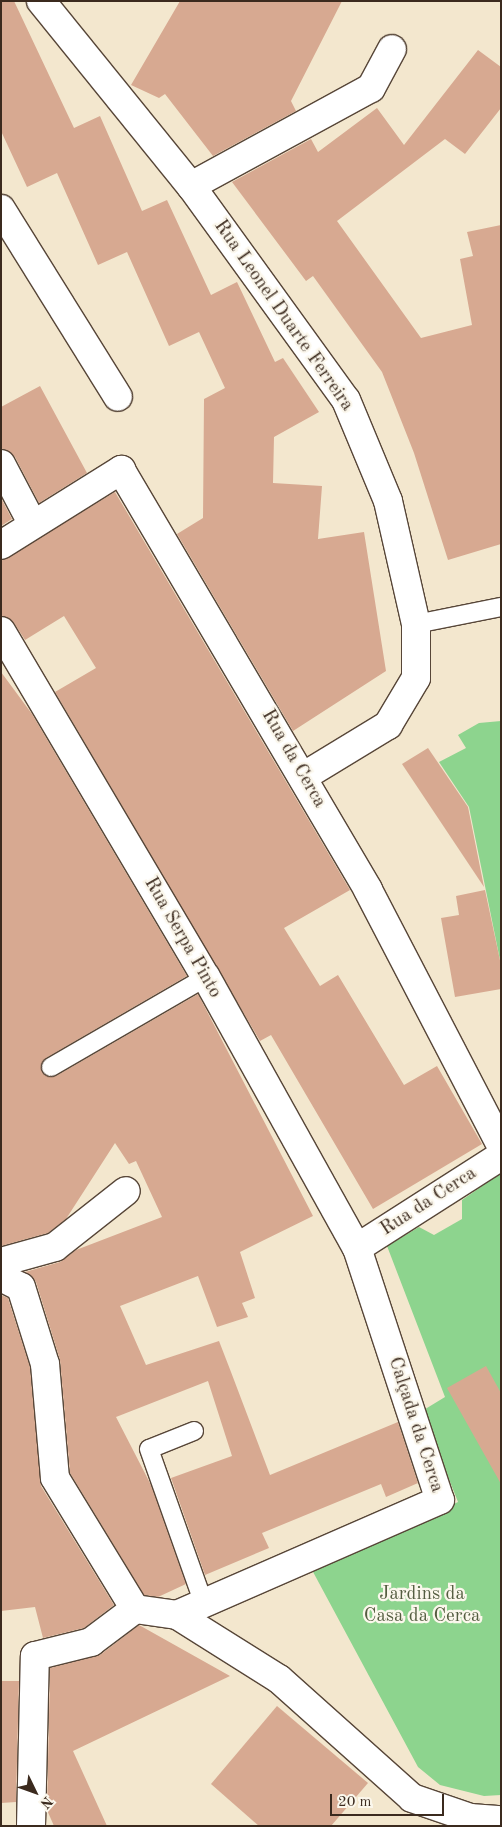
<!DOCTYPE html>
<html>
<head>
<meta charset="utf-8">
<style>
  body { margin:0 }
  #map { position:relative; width:502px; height:1827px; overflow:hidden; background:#f3e7ce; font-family:"Old Standard TT",serif }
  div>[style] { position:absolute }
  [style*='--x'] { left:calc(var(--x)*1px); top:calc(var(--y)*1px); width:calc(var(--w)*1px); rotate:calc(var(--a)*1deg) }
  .green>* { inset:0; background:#8dd48e }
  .building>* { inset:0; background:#d7a991 }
  .roads { filter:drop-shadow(1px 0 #574638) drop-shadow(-1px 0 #574638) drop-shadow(0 1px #574638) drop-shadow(0 -1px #574638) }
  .service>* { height:18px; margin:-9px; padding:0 9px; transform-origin:9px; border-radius:9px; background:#fff }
  .minor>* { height:28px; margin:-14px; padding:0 14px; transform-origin:14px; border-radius:14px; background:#fff }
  span { translate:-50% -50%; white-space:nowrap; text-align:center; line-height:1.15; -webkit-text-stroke:4.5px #fbf7ec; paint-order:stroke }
  .street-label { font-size:19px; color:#3b2a1e }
  .park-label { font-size:19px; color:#545d40 }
  .frame { position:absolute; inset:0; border:2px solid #3b2a1e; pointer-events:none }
  .north { position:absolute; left:10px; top:1767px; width:50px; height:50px; -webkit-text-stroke:4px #fbf7ec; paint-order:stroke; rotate:132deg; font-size:14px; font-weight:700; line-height:20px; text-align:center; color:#3b2a1e }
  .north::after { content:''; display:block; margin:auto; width:18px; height:22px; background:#3b2a1e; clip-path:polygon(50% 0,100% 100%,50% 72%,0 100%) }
  .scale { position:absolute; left:330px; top:1794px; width:114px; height:22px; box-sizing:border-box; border:2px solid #3b2a1e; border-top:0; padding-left:6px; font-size:15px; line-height:18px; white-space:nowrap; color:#3b2a1e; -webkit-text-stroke:4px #fbf7ec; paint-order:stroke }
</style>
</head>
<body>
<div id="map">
  <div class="green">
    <div style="clip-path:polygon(501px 721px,501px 965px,469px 807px,439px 762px,466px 748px,458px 735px,479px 723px)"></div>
    <div style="clip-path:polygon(501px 1173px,501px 1795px,484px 1796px,440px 1785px,418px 1767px,312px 1570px,458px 1502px,422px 1411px,445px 1397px,387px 1246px,419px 1227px,434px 1235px,462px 1219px,462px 1200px)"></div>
  </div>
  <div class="building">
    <div style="clip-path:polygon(1px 1px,14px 1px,74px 128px,100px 116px,142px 211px,167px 200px,211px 295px,237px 282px,275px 362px,283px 358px,319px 412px,274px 437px,273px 483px,322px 486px,318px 539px,364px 532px,386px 671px,293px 731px,177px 534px,203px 518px,204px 399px,225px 388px,199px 332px,169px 346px,127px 252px,98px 265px,57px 173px,27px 187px,1px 131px)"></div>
    <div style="clip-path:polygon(180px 1px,342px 1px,291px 101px,296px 111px,213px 156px,165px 94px,159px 98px,131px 85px)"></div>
    <div style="clip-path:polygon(478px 50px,501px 67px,501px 108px,465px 154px,445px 139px,337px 221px,421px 338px,472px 325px,460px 259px,473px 256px,467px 232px,501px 225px,501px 544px,448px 560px,414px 453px,382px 372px,313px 276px,306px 281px,232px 182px,311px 139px,318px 152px,377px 108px,404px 145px)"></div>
    <div style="clip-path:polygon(40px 386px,87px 473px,39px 503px,15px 457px,1px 448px,1px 407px)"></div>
    <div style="clip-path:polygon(115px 492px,350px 890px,284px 928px,320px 986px,338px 975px,404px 1085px,437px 1066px,482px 1144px,373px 1209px,271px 1035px,260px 1041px,55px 692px,96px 668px,64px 616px,25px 640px,14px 623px,1px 615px,1px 561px)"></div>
    <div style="clip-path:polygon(1px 498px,12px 519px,1px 526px)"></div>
    <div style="clip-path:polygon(1px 672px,32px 714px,187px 976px,46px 1058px,42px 1072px,56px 1076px,198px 994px,313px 1216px,240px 1252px,255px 1298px,242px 1303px,248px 1317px,217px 1327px,198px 1276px,120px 1306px,146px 1365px,219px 1341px,231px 1372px,218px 1377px,231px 1372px,270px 1475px,398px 1422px,418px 1483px,386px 1497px,381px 1484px,262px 1533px,269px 1548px,205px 1575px,171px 1478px,232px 1456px,208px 1381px,116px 1417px,151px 1485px,186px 1584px,158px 1597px,144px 1595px,70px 1473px,60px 1360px,36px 1282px,25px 1272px,60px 1262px,76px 1250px,162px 1217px,136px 1161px,129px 1164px,115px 1143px,66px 1219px,48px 1233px,1px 1246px)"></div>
    <div style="clip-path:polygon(428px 748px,468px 807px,484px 887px,402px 764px)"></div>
    <div style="clip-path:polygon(485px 890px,501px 965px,501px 989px,455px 997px,441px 918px,459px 915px,456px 896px)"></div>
    <div style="clip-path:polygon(1px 1295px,8px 1298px,30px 1367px,41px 1486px,114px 1605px,84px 1628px,43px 1638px,35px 1607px,1px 1611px)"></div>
    <div style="clip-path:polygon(486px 1366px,501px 1393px,501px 1484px,447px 1388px)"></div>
    <div style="clip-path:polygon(139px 1625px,230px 1676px,73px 1751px,107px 1826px,54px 1826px,47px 1810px,50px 1668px,100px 1655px)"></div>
    <div style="clip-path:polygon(1px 1681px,19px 1681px,16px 1802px,1px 1803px)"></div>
    <div style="clip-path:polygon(277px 1706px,368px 1783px,331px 1826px,259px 1826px,211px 1784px)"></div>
  </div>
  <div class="roads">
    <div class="service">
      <div style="--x:416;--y:624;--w:87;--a:-11.3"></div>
      <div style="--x:51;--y:1067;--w:179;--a:-30.1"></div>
      <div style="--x:194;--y:1431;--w:48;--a:158.2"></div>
      <div style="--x:149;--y:1449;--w:164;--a:70.5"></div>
    </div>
    <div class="minor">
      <div style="--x:41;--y:1;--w:238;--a:51"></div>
      <div style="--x:191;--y:186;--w:264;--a:54.1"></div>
      <div style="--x:346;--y:400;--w:109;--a:67.4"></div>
      <div style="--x:388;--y:501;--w:126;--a:77.2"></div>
      <div style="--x:416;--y:624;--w:54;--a:90"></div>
      <div style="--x:416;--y:678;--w:55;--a:120.8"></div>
      <div style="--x:388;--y:725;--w:98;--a:148.7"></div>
      <div style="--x:191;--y:186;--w:205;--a:-28.6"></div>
      <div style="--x:371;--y:88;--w:44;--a:-61.7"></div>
      <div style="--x:1;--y:209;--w:221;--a:58.1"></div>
      <div style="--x:1;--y:464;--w:67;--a:62.3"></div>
      <div style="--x:1;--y:545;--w:142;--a:-32"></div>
      <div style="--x:121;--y:470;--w:487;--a:59.5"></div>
      <div style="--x:368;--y:890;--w:288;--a:62.5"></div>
      <div style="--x:1;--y:631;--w:402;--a:59.4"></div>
      <div style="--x:206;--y:977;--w:310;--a:60.9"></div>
      <div style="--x:357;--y:1248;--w:265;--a:71.8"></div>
      <div style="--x:440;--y:1500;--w:287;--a:156.4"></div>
      <div style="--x:177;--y:1615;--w:120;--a:32.1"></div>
      <div style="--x:279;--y:1679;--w:178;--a:41.8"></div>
      <div style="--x:412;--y:1798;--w:61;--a:19"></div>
      <div style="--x:470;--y:1818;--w:31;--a:4"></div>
      <div style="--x:357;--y:1248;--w:171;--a:-32.6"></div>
      <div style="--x:1;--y:1262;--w:56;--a:-15.5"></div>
      <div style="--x:55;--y:1247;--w:90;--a:-38.3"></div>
      <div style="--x:1;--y:1277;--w:22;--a:27"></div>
      <div style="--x:21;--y:1287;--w:81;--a:72.7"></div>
      <div style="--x:45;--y:1364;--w:114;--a:85"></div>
      <div style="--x:55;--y:1478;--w:153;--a:58.6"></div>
      <div style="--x:31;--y:1826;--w:170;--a:-88.7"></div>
      <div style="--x:35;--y:1656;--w:58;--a:-14"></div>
      <div style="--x:91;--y:1642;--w:55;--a:-36.9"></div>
      <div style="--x:135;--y:1609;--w:42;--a:8.1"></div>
    </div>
  </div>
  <div class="street-label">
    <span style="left:283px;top:316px;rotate:55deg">Rua Leonel Duarte Ferreira</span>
    <span style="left:293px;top:759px;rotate:60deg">Rua da Cerca</span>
    <span style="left:182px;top:938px;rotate:60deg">Rua Serpa Pinto</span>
    <span style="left:429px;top:1202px;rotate:-33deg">Rua da Cerca</span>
    <span style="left:415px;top:1425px;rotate:72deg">Calçada da Cerca</span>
  </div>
  <div class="park-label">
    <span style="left:422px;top:1606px">Jardins da<br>Casa da Cerca</span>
  </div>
  <div class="frame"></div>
  <div class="north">N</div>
  <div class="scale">20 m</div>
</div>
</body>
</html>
